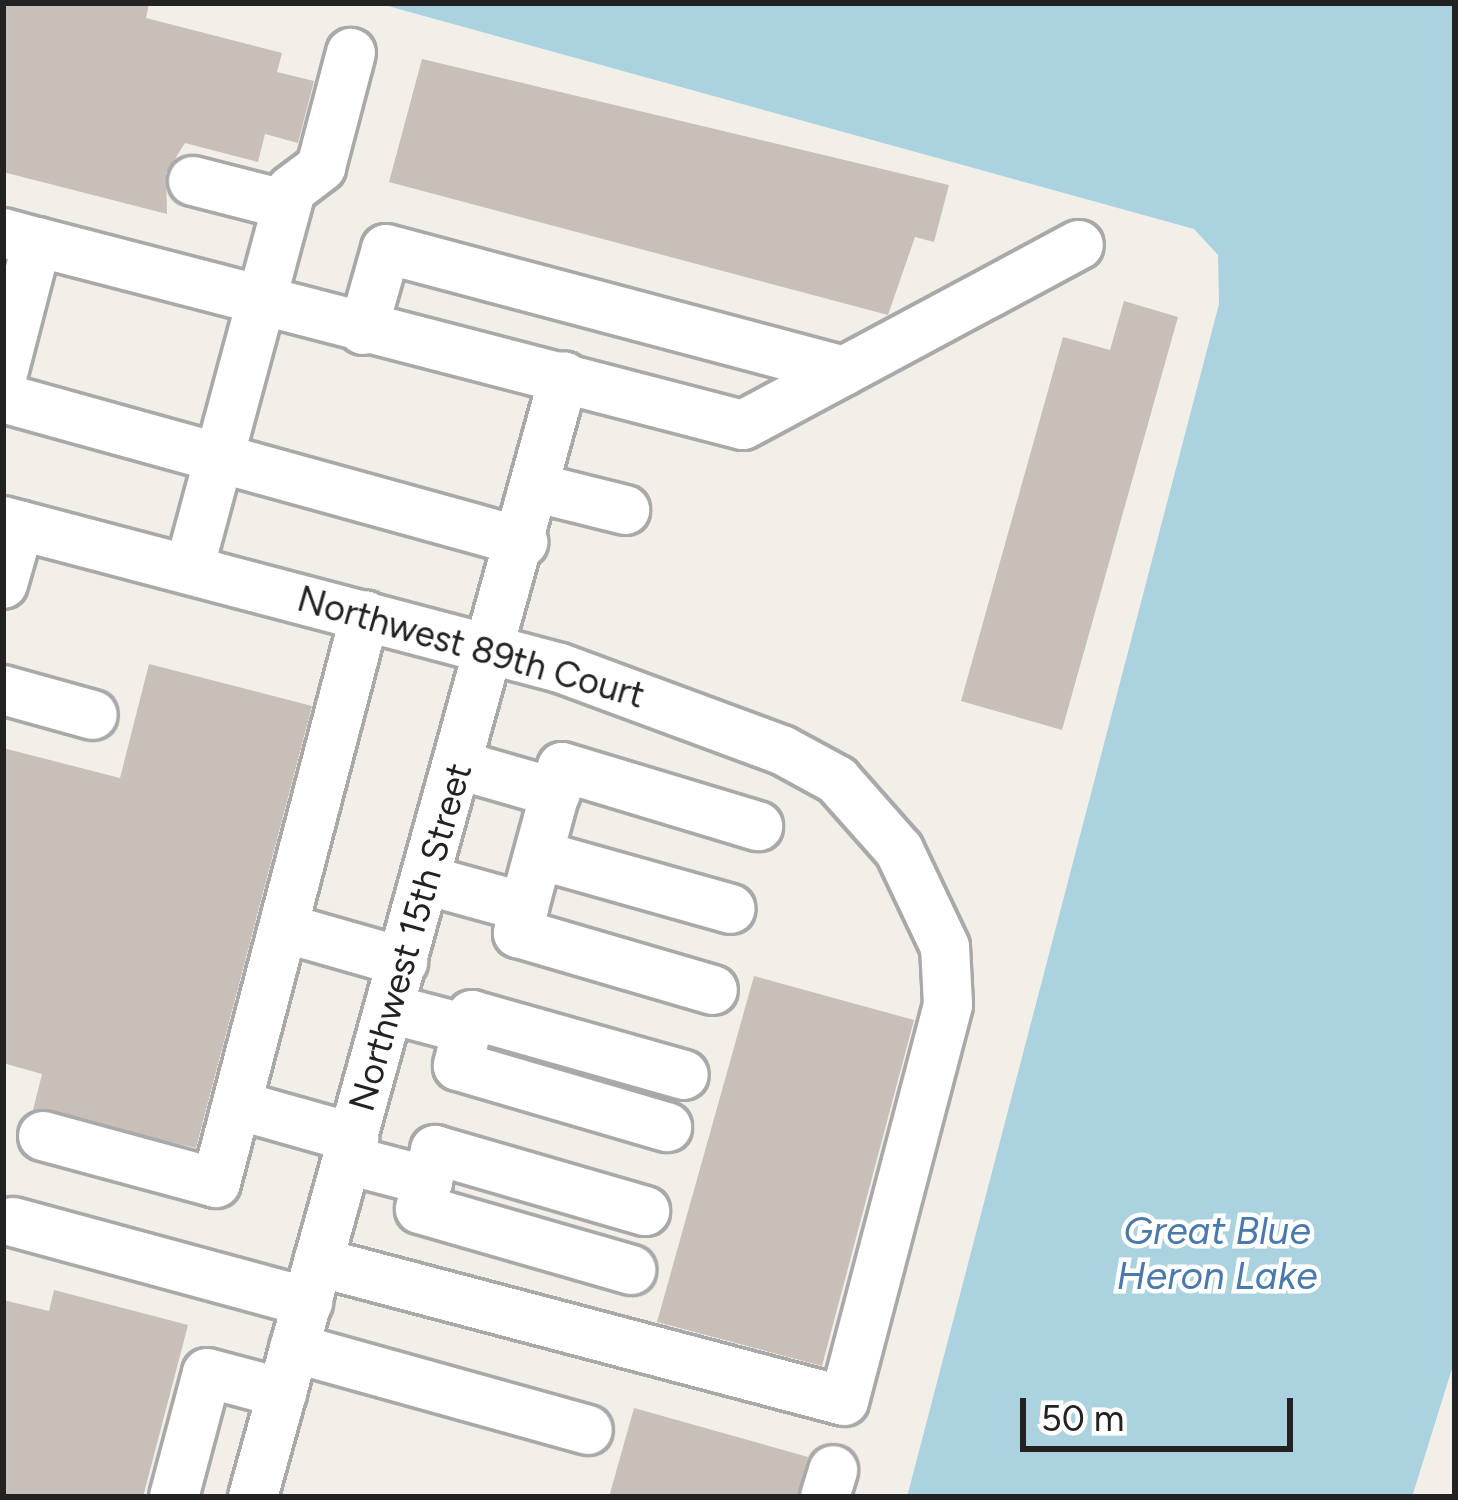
<!DOCTYPE html>
<html>
<head>
<meta charset="utf-8">
<style>
  body { margin:0 }
  #map { position:relative; width:1458px; height:1500px; overflow:hidden; background:#f2efe9; font-family:Figtree,sans-serif }
  div>[style] { position:absolute }
  [style*='--x'] { left:calc(var(--x)*1px); top:calc(var(--y)*1px); width:calc(var(--w)*1px); rotate:calc(var(--a)*1deg) }
  .water>* { inset:0; background:#aad3df }
  .building>* { inset:0; background:#c7bfb8 }
  .roads { filter:drop-shadow(3px 0 #a9a9a9) drop-shadow(-3px 0 #a9a9a9) drop-shadow(0 3px #a9a9a9) drop-shadow(0 -3px #a9a9a9) }
  .minor>* { height:48px; margin:-24px; padding:0 24px; transform-origin:24px; border-radius:24px; background:#fff }
  span { translate:-50% -50%; white-space:nowrap; text-align:center; line-height:1.15; -webkit-text-stroke:9px #fff; paint-order:stroke }
  .street-label { font-size:36px; color:#222 }
  .water-label { font-size:39px; color:#4a7aab; font-style:italic }
  .frame { position:absolute; inset:0; border:6px solid #222; pointer-events:none }
  .scale { position:absolute; left:1020px; top:1398px; width:273px; height:54px; box-sizing:border-box; border:6px solid #222; border-top:0; padding-left:15px; font-size:36px; line-height:42px; white-space:nowrap; color:#222; -webkit-text-stroke:9px #fff; paint-order:stroke }
</style>
</head>
<body>
<div id="map">
  <div class="water">
    <div style="clip-path:polygon(377px 3px,1455px 3px,1455px 1359px,1412px 1497px,907px 1497px,1219px 304px,1218px 255px,1194px 229px)"></div>
  </div>
  <div class="building">
    <div style="clip-path:polygon(3px 3px,149px 3px,146px 18px,282px 53px,277px 72px,314px 81px,298px 143px,265px 134px,258px 162px,185px 143px,166px 173px,167px 214px,3px 172px)"></div>
    <div style="clip-path:polygon(422px 59px,949px 185px,934px 242px,915px 237px,888px 315px,389px 182px)"></div>
    <div style="clip-path:polygon(1124px 301px,1178px 317px,1062px 730px,961px 701px,1063px 337px,1110px 350px)"></div>
    <div style="clip-path:polygon(149px 664px,312px 706px,196px 1148px,33px 1110px,42px 1074px,3px 1063px,3px 748px,120px 778px)"></div>
    <div style="clip-path:polygon(754px 976px,914px 1020px,822px 1366px,657px 1322px)"></div>
    <div style="clip-path:polygon(54px 1290px,188px 1325px,143px 1497px,3px 1497px,3px 1300px,49px 1311px)"></div>
    <div style="clip-path:polygon(634px 1408px,808px 1457px,797px 1497px,609px 1497px)"></div>
  </div>
  <div class="roads">
    <div class="minor">
      <div style="--x:193;--y:181;--w:97;--a:14.3"></div>
      <div style="--x:3;--y:233;--w:35;--a:15"></div>
      <div style="--x:37;--y:242;--w:135;--a:104.5"></div>
      <div style="--x:37;--y:242;--w:729;--a:14.53"></div>
      <div style="--x:743;--y:425;--w:381;--a:-28.2"></div>
      <div style="--x:363;--y:330;--w:84;--a:-74.1"></div>
      <div style="--x:386;--y:249;--w:474;--a:14.9"></div>
      <div style="--x:3;--y:398;--w:540;--a:15.48"></div>
      <div style="--x:537;--y:488;--w:91;--a:14"></div>
      <div style="--x:3;--y:521;--w:576;--a:14.78"></div>
      <div style="--x:560;--y:668;--w:237;--a:20.3"></div>
      <div style="--x:782;--y:750;--w:63;--a:28.6"></div>
      <div style="--x:837;--y:780;--w:94;--a:48.5"></div>
      <div style="--x:899;--y:850;--w:107;--a:64.6"></div>
      <div style="--x:945;--y:947;--w:58;--a:87"></div>
      <div style="--x:948;--y:1005;--w:409;--a:104.7"></div>
      <div style="--x:844;--y:1401;--w:544;--a:-165.2"></div>
      <div style="--x:189;--y:569;--w:392;--a:-74.9"></div>
      <div style="--x:291;--y:190;--w:38;--a:-37"></div>
      <div style="--x:321;--y:167;--w:118;--a:-75.3"></div>
      <div style="--x:3;--y:584;--w:61;--a:-73.9"></div>
      <div style="--x:3;--y:690;--w:93;--a:15.5"></div>
      <div style="--x:459;--y:765;--w:101;--a:16.1"></div>
      <div style="--x:539;--y:855;--w:199;--a:15.7"></div>
      <div style="--x:426;--y:880;--w:102;--a:15.4"></div>
      <div style="--x:524;--y:907;--w:27;--a:103"></div>
      <div style="--x:518;--y:933;--w:203;--a:16.3"></div>
      <div style="--x:524;--y:907;--w:145;--a:-74.8"></div>
      <div style="--x:562;--y:767;--w:205;--a:16.8"></div>
      <div style="--x:284;--y:928;--w:124;--a:15.9"></div>
      <div style="--x:390;--y:1009;--w:80;--a:14.6"></div>
      <div style="--x:467;--y:1029;--w:38;--a:104"></div>
      <div style="--x:458;--y:1066;--w:218;--a:16.3"></div>
      <div style="--x:467;--y:1029;--w:15;--a:-70"></div>
      <div style="--x:472;--y:1015;--w:220;--a:15.8"></div>
      <div style="--x:237;--y:1105;--w:122;--a:15.8"></div>
      <div style="--x:43;--y:1136;--w:179;--a:15.2"></div>
      <div style="--x:216;--y:1183;--w:587;--a:-75.3"></div>
      <div style="--x:348;--y:1160;--w:83;--a:14.7"></div>
      <div style="--x:428;--y:1181;--w:29;--a:106"></div>
      <div style="--x:420;--y:1209;--w:220;--a:16.1"></div>
      <div style="--x:428;--y:1181;--w:32;--a:-77"></div>
      <div style="--x:435;--y:1150;--w:219;--a:16.2"></div>
      <div style="--x:13;--y:1222;--w:306;--a:15.2"></div>
      <div style="--x:294;--y:1348;--w:305;--a:15.6"></div>
      <div style="--x:174;--y:1497;--w:128;--a:-75.1"></div>
      <div style="--x:207;--y:1373;--w:78;--a:14.9"></div>
      <div style="--x:253;--y:1497;--w:1163;--a:-74.49"></div>
      <div style="--x:825;--y:1497;--w:28;--a:-73"></div>
    </div>
  </div>
  <div class="street-label">
    <span style="left:471px;top:647px;rotate:16deg">Northwest 89th Court</span>
    <span style="left:410px;top:937px;rotate:-74deg">Northwest 15th Street</span>
  </div>
  <div class="water-label">
    <span style="left:1217px;top:1254px">Great Blue<br>Heron Lake</span>
  </div>
  <div class="frame"></div>
  <div class="scale">50 m</div>
</div>
</body>
</html>
